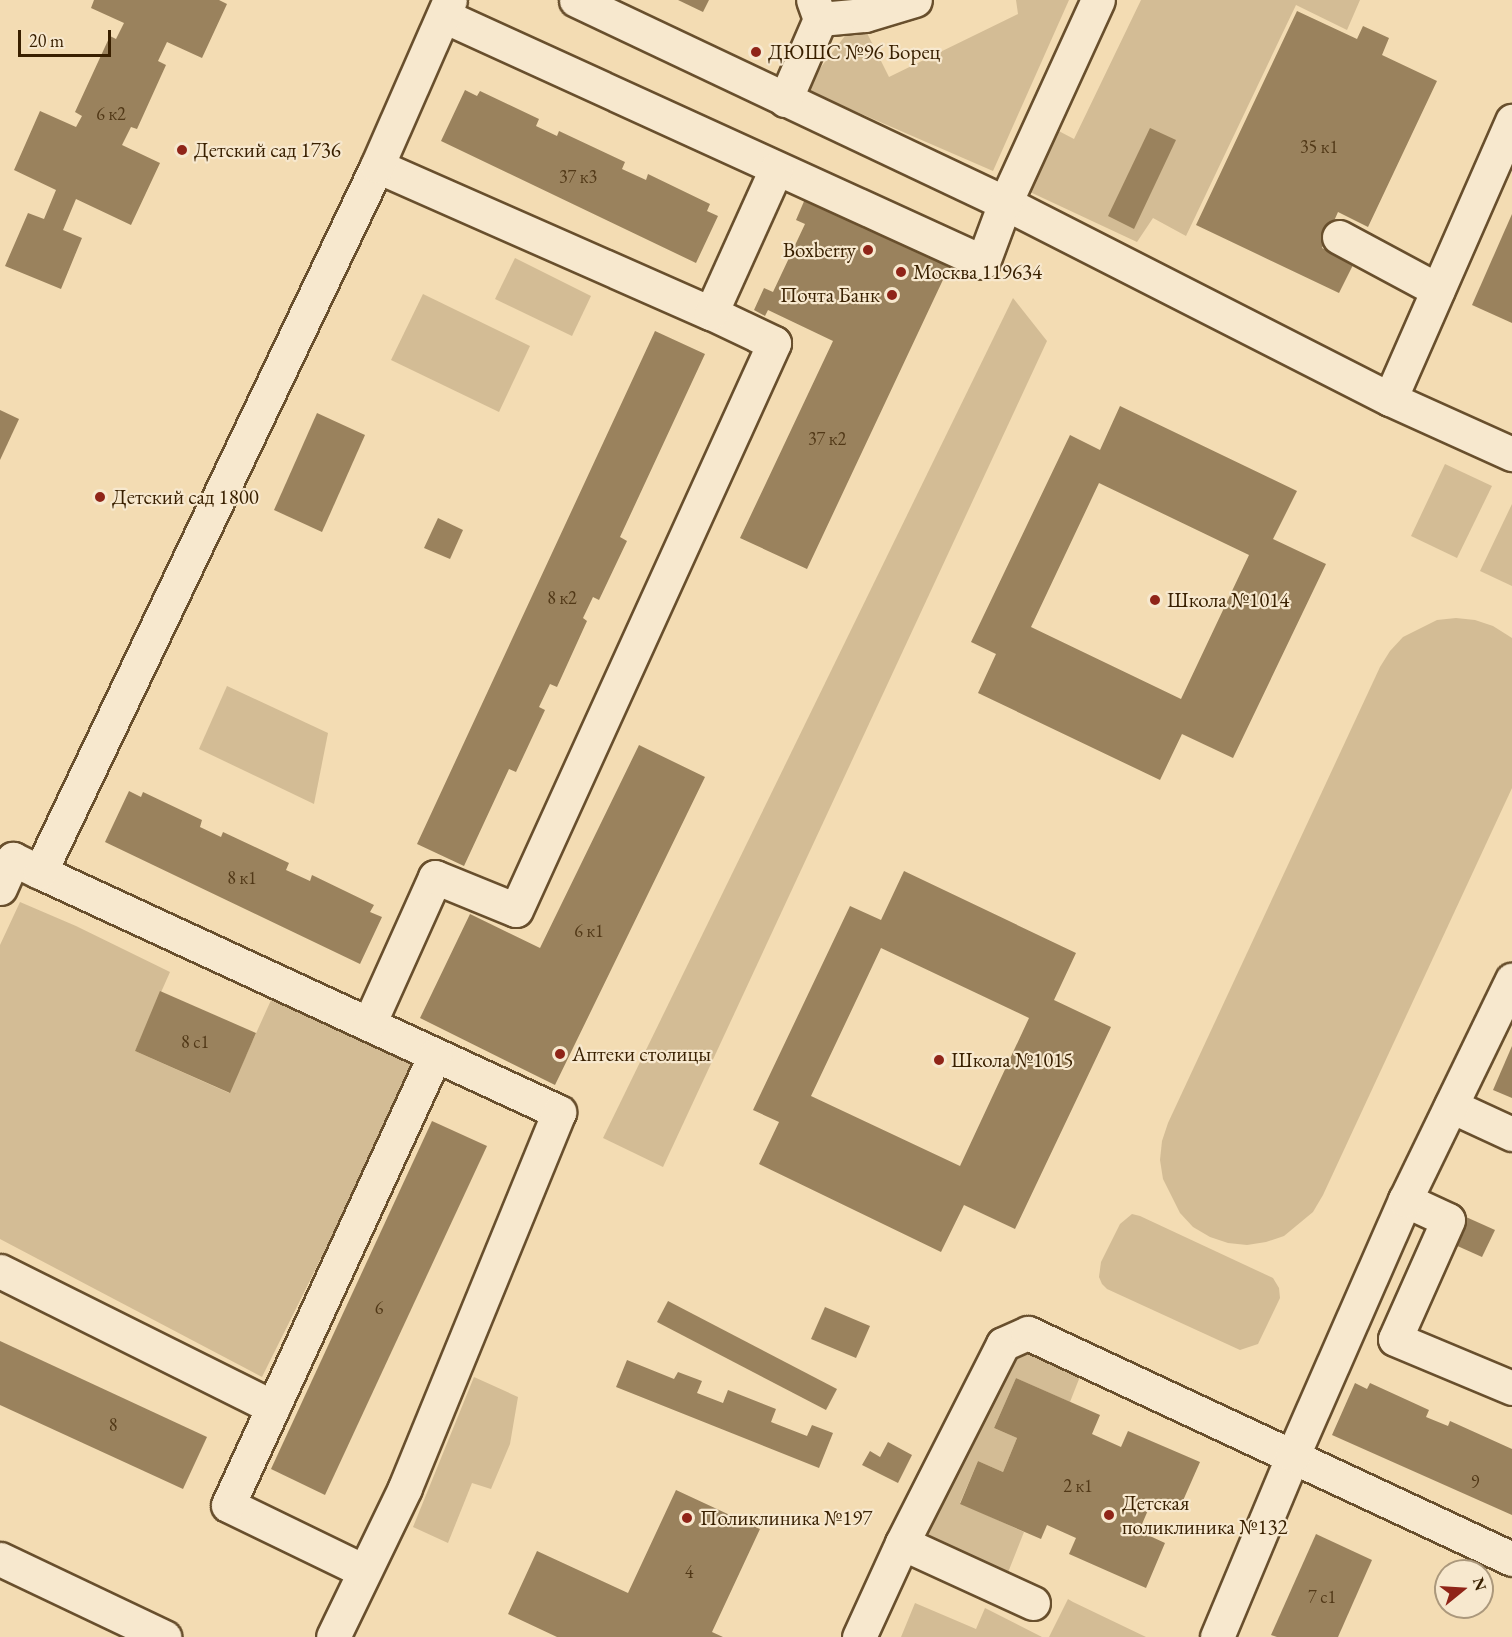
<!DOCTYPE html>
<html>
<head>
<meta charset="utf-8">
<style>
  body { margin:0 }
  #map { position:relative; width:1512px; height:1637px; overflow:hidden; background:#f3dcb3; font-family:"EB Garamond",serif }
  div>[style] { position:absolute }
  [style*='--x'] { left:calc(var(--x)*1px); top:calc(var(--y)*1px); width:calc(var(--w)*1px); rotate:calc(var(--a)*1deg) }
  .green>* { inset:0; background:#d3bc95 }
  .building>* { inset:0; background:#9a825d }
  .roads { filter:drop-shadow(2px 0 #684f2d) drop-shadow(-2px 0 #684f2d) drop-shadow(0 2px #684f2d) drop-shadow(0 -2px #684f2d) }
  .minor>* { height:33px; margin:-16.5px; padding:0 16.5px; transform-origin:16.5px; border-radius:16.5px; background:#f7e8ce }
  .dots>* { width:16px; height:16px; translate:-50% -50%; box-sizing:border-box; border:3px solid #f7e8ce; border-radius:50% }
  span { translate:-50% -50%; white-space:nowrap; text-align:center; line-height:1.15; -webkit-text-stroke:4.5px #f7e8ce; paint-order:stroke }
  .number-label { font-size:18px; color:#513817 }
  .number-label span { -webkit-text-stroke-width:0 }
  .poi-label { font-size:21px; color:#392000 }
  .left { translate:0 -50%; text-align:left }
  .right { translate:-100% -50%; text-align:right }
  .north { position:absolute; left:1434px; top:1559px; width:60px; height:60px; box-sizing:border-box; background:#f7e8ce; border:2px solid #ab987c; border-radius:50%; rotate:72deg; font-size:16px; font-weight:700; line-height:24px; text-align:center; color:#392000 }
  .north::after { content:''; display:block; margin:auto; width:21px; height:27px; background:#8f2418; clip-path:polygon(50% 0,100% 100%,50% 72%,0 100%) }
  .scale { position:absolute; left:18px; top:30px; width:93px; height:27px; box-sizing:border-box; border:3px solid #392000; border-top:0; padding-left:8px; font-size:18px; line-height:21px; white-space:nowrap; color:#392000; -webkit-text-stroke:4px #f7e8ce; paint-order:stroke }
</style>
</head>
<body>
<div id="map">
  <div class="green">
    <div style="clip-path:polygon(1016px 0,1069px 0,993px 171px,804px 89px,848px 32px,866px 31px,889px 77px,1018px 14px)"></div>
    <div style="clip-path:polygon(1141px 0,1360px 0,1347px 30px,1296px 5px,1186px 236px,1153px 218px,1137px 242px,1030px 192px,1053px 128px,1074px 139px)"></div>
    <div style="clip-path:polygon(515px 258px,591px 296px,572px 336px,495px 299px)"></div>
    <div style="clip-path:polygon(423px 294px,530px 346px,499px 412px,391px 360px)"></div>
    <div style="clip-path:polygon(1013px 298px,1047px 341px,663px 1167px,603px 1138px)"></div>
    <div style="clip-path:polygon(1445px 464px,1492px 486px,1457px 558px,1411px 536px)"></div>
    <div style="clip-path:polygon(1512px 504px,1512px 586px,1480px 571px)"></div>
    <div style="clip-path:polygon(1456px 618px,1475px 620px,1493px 626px,1512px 638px,1512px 788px,1323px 1195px,1313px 1212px,1284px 1236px,1266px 1242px,1247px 1245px,1228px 1243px,1210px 1237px,1193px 1227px,1180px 1213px,1163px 1179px,1160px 1160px,1162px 1141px,1168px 1123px,1380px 667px,1390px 651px,1403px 637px,1437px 620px)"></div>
    <div style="clip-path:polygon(227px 686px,328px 733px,314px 804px,199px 749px)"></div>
    <div style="clip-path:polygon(20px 902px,76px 926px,170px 972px,135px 1051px,229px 1093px,272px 998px,418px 1063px,262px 1377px,0 1239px,0 945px)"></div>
    <div style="clip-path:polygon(1132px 1214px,1140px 1216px,1273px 1278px,1279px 1288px,1280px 1298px,1258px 1344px,1240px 1350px,1107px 1289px,1102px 1284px,1099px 1277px,1101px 1262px,1120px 1224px)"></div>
    <div style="clip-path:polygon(1028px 1351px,1081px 1374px,1070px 1402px,1016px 1378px,994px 1428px,1017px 1438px,1003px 1472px,978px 1461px,960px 1503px,1024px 1532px,1005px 1580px,933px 1542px,928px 1532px,928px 1520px,1012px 1354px)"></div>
    <div style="clip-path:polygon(474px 1377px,518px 1397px,510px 1444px,491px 1489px,472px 1483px,448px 1543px,413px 1527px)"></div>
    <div style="clip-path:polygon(1068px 1599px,1073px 1602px,1146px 1637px,1049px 1637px)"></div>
    <div style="clip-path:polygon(915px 1603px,976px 1629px,985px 1608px,1042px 1637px,901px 1637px)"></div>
  </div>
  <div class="building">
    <div style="clip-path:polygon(94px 0,219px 0,227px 4px,202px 58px,167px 42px,158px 61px,166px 65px,137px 129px,131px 127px,122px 145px,160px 163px,131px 225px,76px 199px,63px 230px,82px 238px,61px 289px,5px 266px,28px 213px,44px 219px,56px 190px,14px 170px,40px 111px,76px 127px,82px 116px,75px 112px,110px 36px,116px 39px,124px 23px,91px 8px)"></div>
    <div style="clip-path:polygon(678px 0,709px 0,703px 12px)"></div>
    <div style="clip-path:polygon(1297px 11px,1357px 39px,1363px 26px,1389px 38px,1382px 55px,1437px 81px,1368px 227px,1338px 212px,1322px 248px,1354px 263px,1339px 293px,1196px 225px)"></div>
    <div style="clip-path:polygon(465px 90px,477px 96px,480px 91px,539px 119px,536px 126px,557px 136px,559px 131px,625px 162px,622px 169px,646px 180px,648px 174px,710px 204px,707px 211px,718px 216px,696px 263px,441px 141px)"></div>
    <div style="clip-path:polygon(1150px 128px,1176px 140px,1134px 229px,1108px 216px)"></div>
    <div style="clip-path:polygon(805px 199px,949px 267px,807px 569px,740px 538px,833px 341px,768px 310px,765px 316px,754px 310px,764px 288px,773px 292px,805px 224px,796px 220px)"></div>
    <div style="clip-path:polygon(1512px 214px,1512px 323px,1472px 305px)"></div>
    <div style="clip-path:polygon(655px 331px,705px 354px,620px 537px,627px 541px,599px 600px,593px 597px,583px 618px,587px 621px,557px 687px,550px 684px,539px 707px,545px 710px,516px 772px,509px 769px,464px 866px,417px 844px)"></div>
    <div style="clip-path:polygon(evenodd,1120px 406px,1297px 491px,1273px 539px,1326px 564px,1233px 758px,1182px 734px,1160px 780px,978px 693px,996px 654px,971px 642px,1070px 435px,1100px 450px,1120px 406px,1099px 483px,1249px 555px,1181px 699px,1031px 627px,1099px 483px)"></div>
    <div style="clip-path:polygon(0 410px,19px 419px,0 460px)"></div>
    <div style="clip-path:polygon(317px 413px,365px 435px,322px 532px,274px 510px)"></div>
    <div style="clip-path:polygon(438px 518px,463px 530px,450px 559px,424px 548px)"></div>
    <div style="clip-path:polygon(639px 745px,705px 777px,555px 1085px,420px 1018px,470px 914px,540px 948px)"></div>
    <div style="clip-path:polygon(129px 791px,141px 797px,143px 792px,202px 820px,200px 827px,221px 837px,223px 832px,289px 863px,286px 870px,310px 881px,312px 875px,374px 905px,370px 912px,382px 917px,360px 964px,105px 842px)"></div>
    <div style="clip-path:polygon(evenodd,904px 871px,1076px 953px,1054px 1000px,1111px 1027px,1015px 1229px,964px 1205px,941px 1252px,759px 1164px,779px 1122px,753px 1110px,850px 906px,881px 920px,904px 871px,881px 948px,1029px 1018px,960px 1166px,811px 1096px,881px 948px)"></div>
    <div style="clip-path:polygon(160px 991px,256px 1033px,230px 1093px,135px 1051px)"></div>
    <div style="clip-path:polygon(1512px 1046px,1512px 1098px,1493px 1090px)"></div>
    <div style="clip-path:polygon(432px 1121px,487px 1146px,325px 1495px,271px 1469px)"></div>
    <div style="clip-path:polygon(1466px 1217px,1495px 1230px,1482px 1257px,1453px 1244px)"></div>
    <div style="clip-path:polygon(668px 1301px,837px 1389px,826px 1410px,657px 1322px)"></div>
    <div style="clip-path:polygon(825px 1307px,870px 1326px,856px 1358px,811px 1339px)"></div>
    <div style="clip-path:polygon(0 1341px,207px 1437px,183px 1489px,0 1405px)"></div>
    <div style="clip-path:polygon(627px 1360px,674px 1379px,678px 1372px,702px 1381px,697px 1393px,723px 1403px,728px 1390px,776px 1409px,771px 1422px,807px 1436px,812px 1425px,833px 1433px,819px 1468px,616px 1387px)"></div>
    <div style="clip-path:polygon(1016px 1378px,1100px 1415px,1092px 1434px,1121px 1447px,1128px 1431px,1200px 1462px,1178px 1512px,1152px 1501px,1139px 1531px,1165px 1543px,1146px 1588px,1069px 1554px,1076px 1538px,1047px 1525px,1041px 1539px,960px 1504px,978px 1461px,1003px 1472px,1017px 1438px,994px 1428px)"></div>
    <div style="clip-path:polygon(1355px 1383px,1367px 1389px,1370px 1383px,1429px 1410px,1426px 1417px,1448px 1426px,1450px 1421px,1512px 1449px,1512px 1515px,1332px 1435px)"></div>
    <div style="clip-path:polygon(888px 1442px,912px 1455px,898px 1483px,862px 1465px,870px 1451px,880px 1457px)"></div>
    <div style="clip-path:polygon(676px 1490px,760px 1529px,712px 1632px,723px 1637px,557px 1637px,508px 1614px,537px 1551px,628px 1593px)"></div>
    <div style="clip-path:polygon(1316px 1534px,1372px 1560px,1338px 1637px,1277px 1637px,1271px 1635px)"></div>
  </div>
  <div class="roads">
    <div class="minor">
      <div style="--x:576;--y:0;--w:475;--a:25.3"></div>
      <div style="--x:1005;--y:203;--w:432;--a:27"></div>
      <div style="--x:1390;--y:399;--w:134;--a:24.3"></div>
      <div style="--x:444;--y:16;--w:592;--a:24.53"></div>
      <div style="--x:983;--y:262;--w:63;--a:-69.6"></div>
      <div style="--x:1005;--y:203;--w:223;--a:-65.4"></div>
      <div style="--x:820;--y:19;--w:45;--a:-5.1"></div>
      <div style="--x:865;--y:15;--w:52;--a:-16.7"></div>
      <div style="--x:785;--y:100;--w:88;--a:-66.6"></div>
      <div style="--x:820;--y:19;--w:20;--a:-110"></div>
      <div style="--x:377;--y:166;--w:365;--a:23.8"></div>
      <div style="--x:1339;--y:237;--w:112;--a:28.2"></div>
      <div style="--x:1390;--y:399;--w:304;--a:-66.3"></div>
      <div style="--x:40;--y:872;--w:572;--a:24.82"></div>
      <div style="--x:559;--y:1112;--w:406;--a:112.3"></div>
      <div style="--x:405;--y:1488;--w:165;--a:115.8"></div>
      <div style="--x:0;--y:888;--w:32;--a:-66"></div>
      <div style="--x:13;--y:859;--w:30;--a:26"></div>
      <div style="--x:40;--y:872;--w:782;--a:-64.48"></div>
      <div style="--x:377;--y:166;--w:181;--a:-66.3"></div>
      <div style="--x:369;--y:1024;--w:161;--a:-65.8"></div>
      <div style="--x:435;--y:877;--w:87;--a:22.2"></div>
      <div style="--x:516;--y:910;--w:623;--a:-65.53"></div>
      <div style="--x:774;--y:343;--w:70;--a:-154.5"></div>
      <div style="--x:711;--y:313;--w:158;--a:-65.7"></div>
      <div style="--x:1451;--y:1106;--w:67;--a:24.7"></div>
      <div style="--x:1405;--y:1200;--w:47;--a:24.9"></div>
      <div style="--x:1448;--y:1220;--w:130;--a:114"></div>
      <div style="--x:1395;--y:1339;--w:127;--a:22.7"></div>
      <div style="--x:0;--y:1271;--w:305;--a:26.5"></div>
      <div style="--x:902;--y:1543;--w:144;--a:24.6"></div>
      <div style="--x:0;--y:1559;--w:182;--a:25.4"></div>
      <div style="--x:364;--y:1571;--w:151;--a:-154.1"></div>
      <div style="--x:228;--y:1505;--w:495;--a:-65.3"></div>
      <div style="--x:859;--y:1637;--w:103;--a:-65.4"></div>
      <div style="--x:902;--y:1543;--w:223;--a:-63.1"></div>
      <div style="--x:1003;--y:1344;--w:27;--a:-24"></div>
      <div style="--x:1028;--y:1333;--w:534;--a:25.03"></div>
      <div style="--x:1217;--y:1637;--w:197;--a:-67.3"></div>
      <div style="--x:1293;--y:1455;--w:279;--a:-66.3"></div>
      <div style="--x:1405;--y:1200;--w:245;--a:-64.1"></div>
    </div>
  </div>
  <div class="dots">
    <div style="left:756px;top:52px;background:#8f2418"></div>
    <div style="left:182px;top:150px;background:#8f2418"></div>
    <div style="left:868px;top:250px;background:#8f2418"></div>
    <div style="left:901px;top:272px;background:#8f2418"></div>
    <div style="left:892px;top:295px;background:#8f2418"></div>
    <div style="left:100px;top:497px;background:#8f2418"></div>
    <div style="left:1155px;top:600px;background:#8f2418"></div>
    <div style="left:560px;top:1054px;background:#8f2418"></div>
    <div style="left:939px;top:1060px;background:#8f2418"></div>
    <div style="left:1109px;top:1515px;background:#8f2418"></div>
    <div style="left:687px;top:1518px;background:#8f2418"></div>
  </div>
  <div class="number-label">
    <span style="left:111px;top:114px">6 к2</span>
    <span style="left:1319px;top:147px">35 к1</span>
    <span style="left:578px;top:177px">37 к3</span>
    <span style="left:827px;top:439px">37 к2</span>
    <span style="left:562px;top:598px">8 к2</span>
    <span style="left:242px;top:878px">8 к1</span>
    <span style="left:589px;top:931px">6 к1</span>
    <span style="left:195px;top:1042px">8 с1</span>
    <span style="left:379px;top:1308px">6</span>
    <span style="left:113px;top:1425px">8</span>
    <span style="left:1475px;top:1482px">9</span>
    <span style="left:1078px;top:1486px">2 к1</span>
    <span style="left:689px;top:1572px">4</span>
    <span style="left:1322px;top:1597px">7 с1</span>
  </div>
  <div class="poi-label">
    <span class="left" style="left:768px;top:52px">ДЮШС №96 Борец</span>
    <span class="left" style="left:194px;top:150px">Детский сад 1736</span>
    <span class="right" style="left:856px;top:250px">Boxberry</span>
    <span class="left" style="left:913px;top:272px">Москва 119634</span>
    <span class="right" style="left:880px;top:295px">Почта Банк</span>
    <span class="left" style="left:112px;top:497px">Детский сад 1800</span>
    <span class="left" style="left:1167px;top:600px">Школа №1014</span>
    <span class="left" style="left:572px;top:1054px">Аптеки столицы</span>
    <span class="left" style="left:951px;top:1060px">Школа №1015</span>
    <span class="left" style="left:1122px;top:1515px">Детская<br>поликлиника №132</span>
    <span class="left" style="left:700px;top:1518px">Поликлиника №197</span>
  </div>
  <div class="north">N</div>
  <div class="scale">20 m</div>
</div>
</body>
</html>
